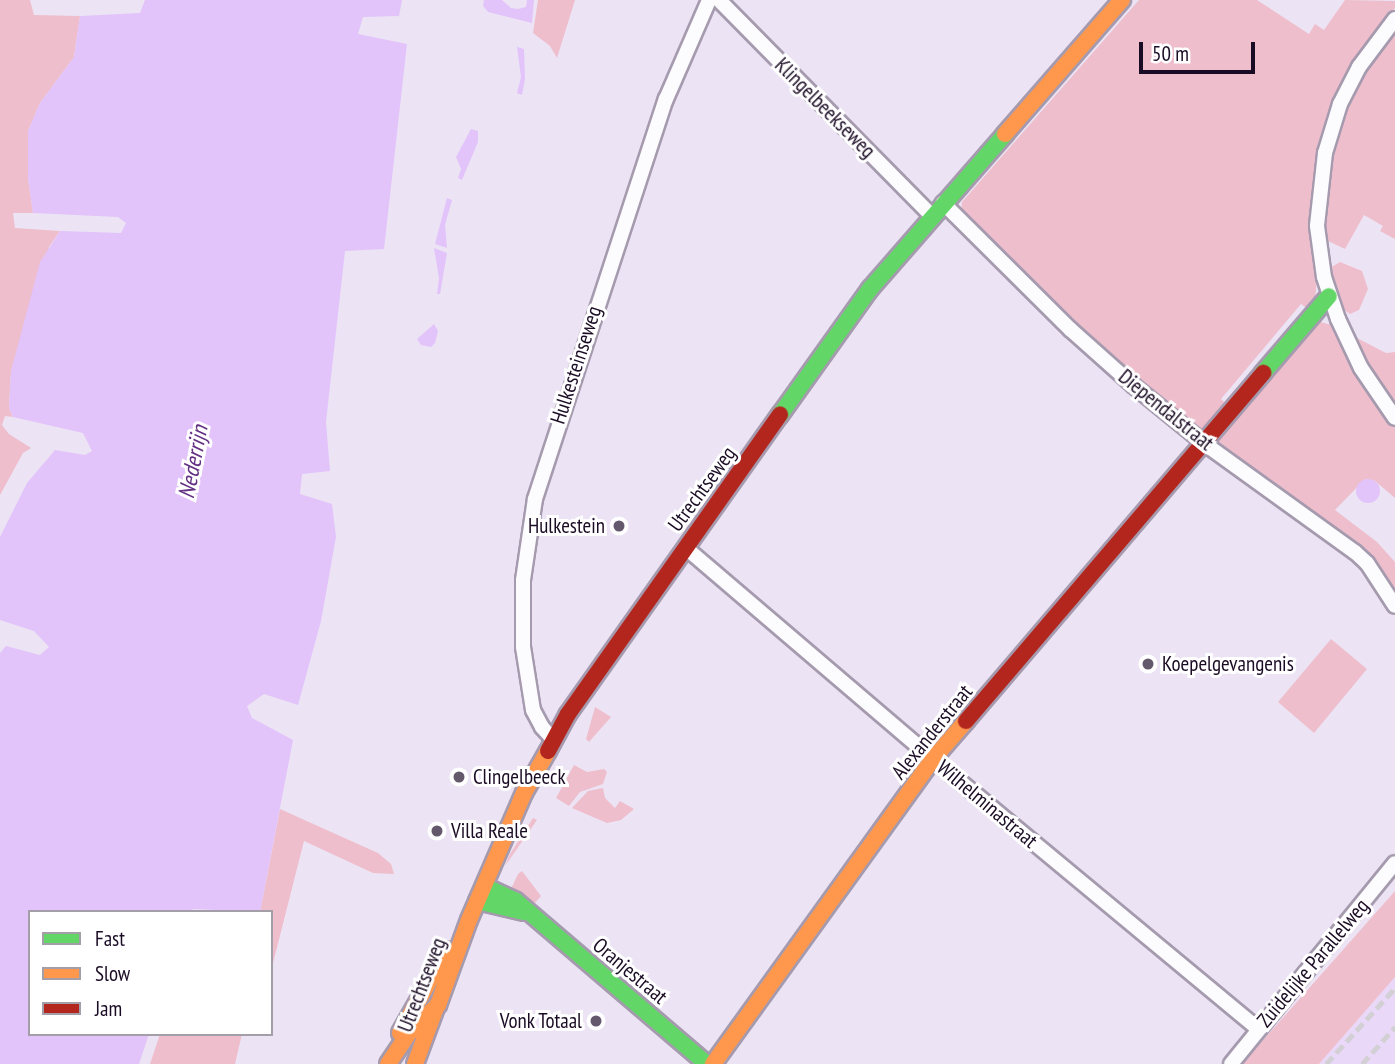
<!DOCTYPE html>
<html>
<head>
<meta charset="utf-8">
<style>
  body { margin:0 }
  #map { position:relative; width:1395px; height:1064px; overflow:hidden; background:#ece4f4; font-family:"PT Sans Narrow",sans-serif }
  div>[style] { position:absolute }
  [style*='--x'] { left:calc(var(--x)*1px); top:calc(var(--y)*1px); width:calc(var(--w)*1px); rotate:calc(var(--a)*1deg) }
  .built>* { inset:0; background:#ead8f8 }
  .green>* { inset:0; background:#efbecc }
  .water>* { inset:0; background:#e2c3fa }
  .round { border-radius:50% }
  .roads { filter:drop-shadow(2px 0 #a59aae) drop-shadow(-2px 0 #a59aae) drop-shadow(0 2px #a59aae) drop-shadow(0 -2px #a59aae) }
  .street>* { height:14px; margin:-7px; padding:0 7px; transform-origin:7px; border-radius:7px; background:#fcfbfd }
  .fast>* { height:16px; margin:-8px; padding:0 8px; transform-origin:8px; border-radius:8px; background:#63d668 }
  .slow>* { height:16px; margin:-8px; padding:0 8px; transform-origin:8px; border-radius:8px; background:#ff974d }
  .jam>* { height:16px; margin:-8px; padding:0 8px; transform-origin:8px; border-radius:8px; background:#b3261e }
  .rail>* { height:4.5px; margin-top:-2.25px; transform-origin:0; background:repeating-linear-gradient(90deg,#d2d0d5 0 10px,transparent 0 15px) }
  .dots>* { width:19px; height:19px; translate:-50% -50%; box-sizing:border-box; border:4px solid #fff; border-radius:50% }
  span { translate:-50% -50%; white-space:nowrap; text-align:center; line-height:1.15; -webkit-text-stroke:6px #fff; paint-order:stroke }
  .street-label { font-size:21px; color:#1b0c25 }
  .poi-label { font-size:21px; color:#1b0c25 }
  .right { translate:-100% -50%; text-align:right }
  .left { translate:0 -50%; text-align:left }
  .water-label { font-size:23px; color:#633083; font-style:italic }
  .legend { position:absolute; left:28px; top:910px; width:245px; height:126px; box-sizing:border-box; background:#fff; border:2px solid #a49ea8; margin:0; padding:9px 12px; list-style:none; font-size:21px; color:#1b0c25 }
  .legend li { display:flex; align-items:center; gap:14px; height:35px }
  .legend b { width:35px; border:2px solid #a49ea8 }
  .scale { position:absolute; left:1139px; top:42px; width:116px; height:32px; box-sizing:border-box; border:4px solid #1b0c25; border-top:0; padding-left:9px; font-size:21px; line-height:24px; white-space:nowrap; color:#1b0c25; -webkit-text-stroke:5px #fff; paint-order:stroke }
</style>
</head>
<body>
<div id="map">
  <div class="built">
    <div style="clip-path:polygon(1395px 977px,1395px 1064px,1319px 1064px)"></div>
  </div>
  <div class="green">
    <div style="clip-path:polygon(0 0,30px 0,34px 15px,80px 16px,74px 57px,40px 103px,28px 131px,28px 178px,33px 213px,13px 213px,15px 228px,60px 231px,49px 247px,11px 371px,9px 408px,13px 417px,5px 416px,2px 425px,9px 434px,31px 448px,23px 453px,0 495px)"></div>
    <div style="clip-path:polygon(538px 0,575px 0,557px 58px,550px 46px,533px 33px)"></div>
    <div style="clip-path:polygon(1139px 0,1257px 0,1309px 34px,1315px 24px,1324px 30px,1345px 0,1395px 1px,1395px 8px,1360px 54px,1335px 101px,1318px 152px,1311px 215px,1317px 278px,1315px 300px,1308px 309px,1301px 304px,1221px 399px,1228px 406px,1201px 434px,1075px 325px,961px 212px,962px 202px)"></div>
    <div style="clip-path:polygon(1395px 30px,1395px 239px,1380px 231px,1383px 226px,1364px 215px,1345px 249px,1328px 241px,1326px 236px,1326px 192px,1332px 154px,1354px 90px)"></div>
    <div style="clip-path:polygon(1340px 262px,1362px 271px,1368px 289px,1359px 310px,1350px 314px,1343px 309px,1330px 268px)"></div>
    <div style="clip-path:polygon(1320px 322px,1332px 325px,1355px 370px,1395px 427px,1395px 498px,1375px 481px,1365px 479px,1335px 510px,1377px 542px,1395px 562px,1395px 595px,1384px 579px,1214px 444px)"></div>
    <div style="clip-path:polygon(1355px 337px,1386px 353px,1395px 352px,1395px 407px,1368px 367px)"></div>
    <div style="clip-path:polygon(1331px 639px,1367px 669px,1314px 733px,1278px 702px)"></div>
    <div style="clip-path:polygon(595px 707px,611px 717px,589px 742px,586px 739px)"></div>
    <div style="clip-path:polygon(574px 765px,587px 772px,604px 769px,607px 772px,603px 784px,580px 792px,569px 806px,556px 798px)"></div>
    <div style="clip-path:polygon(603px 788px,605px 798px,615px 808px,620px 801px,634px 809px,621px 820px,607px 823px,572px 808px,588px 791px)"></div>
    <div style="clip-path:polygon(280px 809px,378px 853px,391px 864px,394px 874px,373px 873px,304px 841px,271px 971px,271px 912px,260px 912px)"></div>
    <div style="clip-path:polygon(533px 818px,537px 820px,505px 866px,510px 854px)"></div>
    <div style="clip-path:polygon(522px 871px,541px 896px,533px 905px,510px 891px,518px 874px)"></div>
    <div style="clip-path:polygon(1395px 891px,1395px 977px,1319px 1064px,1242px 1064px)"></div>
    <div style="clip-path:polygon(160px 1034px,242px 1034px,235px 1064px,150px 1064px)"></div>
  </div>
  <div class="water">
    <div style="clip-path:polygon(145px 0,402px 0,399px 16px,363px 17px,358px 34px,407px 44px,384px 249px,345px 251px,326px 422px,330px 471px,302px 474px,300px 494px,332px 504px,336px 537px,321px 621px,298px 705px,264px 694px,247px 706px,252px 718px,293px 740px,260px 912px,193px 909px,191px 912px,30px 912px,30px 1034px,149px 1034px,139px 1064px,0 1064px,0 653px,6px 646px,40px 655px,49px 647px,34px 631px,0 620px,0 537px,27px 483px,55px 450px,85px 455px,92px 451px,83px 433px,13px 417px,9px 408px,11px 371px,40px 262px,60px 231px,121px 233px,126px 223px,118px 217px,33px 213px,28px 178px,28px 131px,40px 103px,74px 57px,80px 16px,140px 13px)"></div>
    <div style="clip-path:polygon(484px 0,502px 0,511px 8px,518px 9px,526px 7px,527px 0,534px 0,532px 23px,488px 12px,483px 6px)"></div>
    <div style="clip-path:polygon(517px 47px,524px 49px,525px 79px,522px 95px,517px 93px,521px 77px)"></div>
    <div style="clip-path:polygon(471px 129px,478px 131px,478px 142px,462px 180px,458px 178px,461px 169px,456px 157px)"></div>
    <div style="clip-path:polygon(447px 198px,452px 200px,445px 225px,447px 248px,435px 244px)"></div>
    <div style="clip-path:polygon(434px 248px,447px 253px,440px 294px,437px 294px,439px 278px)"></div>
    <div style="clip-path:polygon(434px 324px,438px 331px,435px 343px,431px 347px,421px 345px,417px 339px)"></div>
    <div class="round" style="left:1356px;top:479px;width:24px;height:24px"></div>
  </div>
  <div class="roads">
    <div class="street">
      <div style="--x:719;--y:0;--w:303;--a:45.4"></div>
      <div style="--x:1395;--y:19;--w:60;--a:126.9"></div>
      <div style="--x:1359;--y:67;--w:42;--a:117.2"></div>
      <div style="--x:1340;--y:104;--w:51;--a:107"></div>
      <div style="--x:1325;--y:153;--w:73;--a:96.3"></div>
      <div style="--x:1317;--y:226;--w:51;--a:82.2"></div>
      <div style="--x:1324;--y:277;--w:44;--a:71.6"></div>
      <div style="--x:1338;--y:319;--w:54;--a:64.9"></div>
      <div style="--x:1361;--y:368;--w:60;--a:55.8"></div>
      <div style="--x:943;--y:203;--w:179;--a:44.8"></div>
      <div style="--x:1070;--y:329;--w:86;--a:41.7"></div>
      <div style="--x:1134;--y:386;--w:92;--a:39.2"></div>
      <div style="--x:1205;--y:444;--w:185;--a:35.8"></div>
      <div style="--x:1355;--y:552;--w:16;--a:43"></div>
      <div style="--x:1367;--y:563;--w:51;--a:56.9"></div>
      <div style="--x:686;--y:548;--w:325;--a:40.5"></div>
      <div style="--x:933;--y:759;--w:423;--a:39.7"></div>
      <div style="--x:553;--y:739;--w:16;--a:-133"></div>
      <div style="--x:542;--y:727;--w:19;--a:-118"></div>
      <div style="--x:533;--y:710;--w:64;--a:-99"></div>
      <div style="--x:523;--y:647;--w:67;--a:-90"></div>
      <div style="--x:523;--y:580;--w:82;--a:-81.6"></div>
      <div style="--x:535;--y:499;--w:421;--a:-71.9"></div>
      <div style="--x:666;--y:99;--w:108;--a:-66.5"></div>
      <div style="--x:1231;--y:1064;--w:259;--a:-50.8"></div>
    </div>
    <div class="fast">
      <div style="--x:1263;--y:373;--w:101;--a:-49.4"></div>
      <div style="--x:780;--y:415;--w:155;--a:-54.5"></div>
      <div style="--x:870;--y:289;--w:206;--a:-48.9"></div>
      <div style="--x:484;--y:886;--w:35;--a:25"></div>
      <div style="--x:516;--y:901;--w:251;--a:40.5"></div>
      <div style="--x:477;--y:901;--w:48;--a:13.2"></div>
    </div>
    <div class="slow">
      <div style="--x:1005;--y:134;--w:178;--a:-48.9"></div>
      <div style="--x:400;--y:1033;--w:95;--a:-60.5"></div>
      <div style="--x:388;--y:1064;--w:36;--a:-56"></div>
      <div style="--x:408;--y:1034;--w:42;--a:-44"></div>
      <div style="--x:438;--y:1005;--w:90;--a:-70"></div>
      <div style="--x:469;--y:920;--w:138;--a:-66.6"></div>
      <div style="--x:524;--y:793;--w:48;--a:-60.3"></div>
      <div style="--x:415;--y:1064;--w:63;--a:-69.6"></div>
      <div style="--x:713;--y:1064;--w:376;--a:-54.2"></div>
      <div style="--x:933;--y:759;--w:50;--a:-49"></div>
    </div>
    <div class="jam">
      <div style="--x:966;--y:721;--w:458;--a:-49.5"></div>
      <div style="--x:548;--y:751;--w:42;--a:-61.6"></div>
      <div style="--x:568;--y:714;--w:367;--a:-54.7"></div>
    </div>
  </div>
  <div class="rail">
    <div style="--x:1326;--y:1064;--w:103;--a:-47.8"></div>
    <div style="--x:1362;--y:1064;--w:50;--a:-48.3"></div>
  </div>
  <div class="dots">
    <div style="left:619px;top:526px;background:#64586d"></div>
    <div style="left:1148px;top:664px;background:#64586d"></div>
    <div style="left:459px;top:777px;background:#64586d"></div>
    <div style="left:437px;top:831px;background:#64586d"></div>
    <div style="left:596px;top:1021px;background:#64586d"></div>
  </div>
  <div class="street-label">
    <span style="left:825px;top:108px;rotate:45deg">Klingelbeekseweg</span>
    <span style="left:576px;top:365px;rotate:-72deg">Hulkesteinseweg</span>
    <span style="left:1166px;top:410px;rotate:39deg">Diependalstraat</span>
    <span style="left:702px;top:489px;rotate:-54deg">Utrechtseweg</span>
    <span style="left:932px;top:732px;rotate:-51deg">Alexanderstraat</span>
    <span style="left:987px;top:804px;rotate:40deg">Wilhelminastraat</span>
    <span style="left:1313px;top:963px;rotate:-50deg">Zuidelijke Parallelweg</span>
    <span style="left:630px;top:971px;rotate:40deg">Oranjestraat</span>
    <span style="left:422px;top:985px;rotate:-69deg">Utrechtseweg</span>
  </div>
  <div class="poi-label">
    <span class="right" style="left:605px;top:526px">Hulkestein</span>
    <span class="left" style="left:1162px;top:664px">Koepelgevangenis</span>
    <span class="left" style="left:473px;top:777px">Clingelbeeck</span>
    <span class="left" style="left:451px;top:831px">Villa Reale</span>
    <span class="right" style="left:582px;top:1021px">Vonk Totaal</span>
  </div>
  <div class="water-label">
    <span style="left:193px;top:462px;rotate:-79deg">Nederrijn</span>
  </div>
  <ul class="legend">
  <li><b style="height:9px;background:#63d668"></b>Fast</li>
  <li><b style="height:9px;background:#ff974d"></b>Slow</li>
  <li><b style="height:9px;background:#b3261e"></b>Jam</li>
  </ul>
  <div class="scale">50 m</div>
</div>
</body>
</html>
